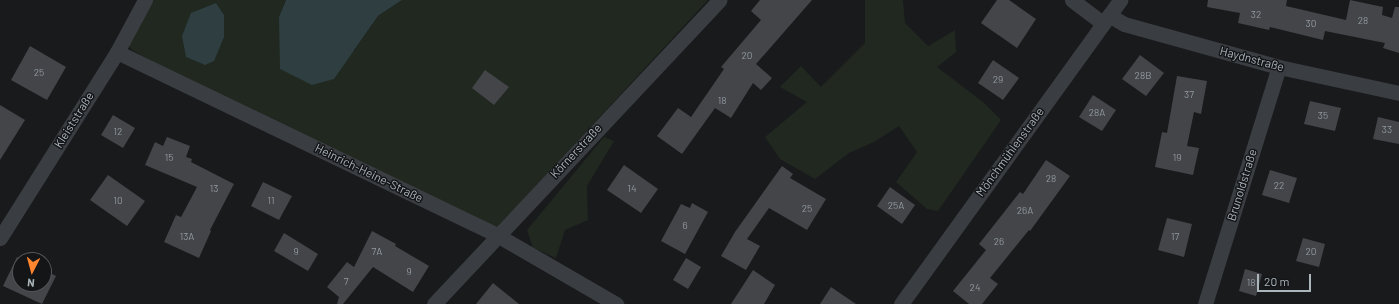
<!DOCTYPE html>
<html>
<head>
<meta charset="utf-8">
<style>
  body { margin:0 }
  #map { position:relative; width:1399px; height:304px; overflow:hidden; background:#191a1c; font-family:Barlow,sans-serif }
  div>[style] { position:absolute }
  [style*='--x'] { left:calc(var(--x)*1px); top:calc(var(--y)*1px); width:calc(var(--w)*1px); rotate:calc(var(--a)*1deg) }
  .green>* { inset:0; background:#20281f }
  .water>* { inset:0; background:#2e3e41 }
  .building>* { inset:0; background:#434549 }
  .minor>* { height:15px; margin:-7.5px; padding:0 7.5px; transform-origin:7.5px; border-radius:7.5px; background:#3a3d41 }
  span { translate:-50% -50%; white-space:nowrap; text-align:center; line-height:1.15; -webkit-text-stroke:3px #141517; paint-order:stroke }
  .number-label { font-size:10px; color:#91999f }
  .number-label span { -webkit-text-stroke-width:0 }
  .street-label { font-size:12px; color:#abb5bc }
  .north { position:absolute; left:12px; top:252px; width:40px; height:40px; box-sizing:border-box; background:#141517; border:1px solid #505559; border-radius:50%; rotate:186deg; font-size:11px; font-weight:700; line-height:16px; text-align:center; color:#abb5bc }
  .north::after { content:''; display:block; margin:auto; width:14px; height:18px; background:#ff862e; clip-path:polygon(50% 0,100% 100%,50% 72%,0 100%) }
  .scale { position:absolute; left:1257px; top:274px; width:54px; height:18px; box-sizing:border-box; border:2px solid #abb5bc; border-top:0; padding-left:5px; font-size:12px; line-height:14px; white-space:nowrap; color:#abb5bc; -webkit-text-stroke:3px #141517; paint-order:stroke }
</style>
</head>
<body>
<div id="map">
  <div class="green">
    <div style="clip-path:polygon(149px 0,286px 0,279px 17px,354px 51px,378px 16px,402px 0,708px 0,496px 229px,187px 81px,132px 50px,125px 40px)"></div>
    <div style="clip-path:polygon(865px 0,903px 0,905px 23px,928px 46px,955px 30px,956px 52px,937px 67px,983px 102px,1001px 120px,938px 211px,927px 209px,896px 182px,917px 152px,899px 126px,874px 142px,849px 153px,815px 179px,780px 159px,765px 137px,807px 102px,780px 87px,801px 66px,821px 87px,865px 43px)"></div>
    <div style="clip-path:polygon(604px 137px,614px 141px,587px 186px,588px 220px,565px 230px,556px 258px,533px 248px,527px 230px)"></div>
  </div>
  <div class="water">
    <div style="clip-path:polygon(286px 0,402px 0,378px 16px,334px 79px,312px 85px,280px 69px,279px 17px)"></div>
    <div style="clip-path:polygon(216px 3px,224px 15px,224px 37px,214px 61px,205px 65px,186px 57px,182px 36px,191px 13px)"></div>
  </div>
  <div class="building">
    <div style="clip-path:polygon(760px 0,812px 0,756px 64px,772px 78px,761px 90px,753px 83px,731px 118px,715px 108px,682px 154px,657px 136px,678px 108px,691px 117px,724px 69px,721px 67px,761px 20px,751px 11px)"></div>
    <div style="clip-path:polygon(997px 0,1009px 0,1036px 19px,1017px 48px,981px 23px)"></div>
    <div style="clip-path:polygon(1208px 0,1287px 0,1286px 6px,1346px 20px,1350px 0,1383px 7px,1382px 15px,1392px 18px,1395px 7px,1399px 7px,1399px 53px,1383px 48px,1385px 43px,1325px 31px,1323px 40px,1270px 27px,1269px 30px,1238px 23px,1240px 13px,1207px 7px)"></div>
    <div style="clip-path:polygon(30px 46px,66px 67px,47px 100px,11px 80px)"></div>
    <div style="clip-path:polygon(1140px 55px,1164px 73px,1146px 96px,1122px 79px)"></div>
    <div style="clip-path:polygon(993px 60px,1019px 78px,1003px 100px,978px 83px)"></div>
    <div style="clip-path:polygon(485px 70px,509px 87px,494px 105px,472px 88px)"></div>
    <div style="clip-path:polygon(1177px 76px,1207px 81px,1201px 114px,1194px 112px,1187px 146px,1199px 148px,1193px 175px,1155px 167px,1162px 132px,1167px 133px)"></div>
    <div style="clip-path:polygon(1093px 95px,1116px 110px,1102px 131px,1079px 117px)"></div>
    <div style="clip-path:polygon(1310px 101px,1341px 108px,1335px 131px,1304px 124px)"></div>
    <div style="clip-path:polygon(0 105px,25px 120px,0 160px)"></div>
    <div style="clip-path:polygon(113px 115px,135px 128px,123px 148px,101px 135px)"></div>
    <div style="clip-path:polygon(1378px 117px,1399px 122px,1399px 144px,1373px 139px)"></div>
    <div style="clip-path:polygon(167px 137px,190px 146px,186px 157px,192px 159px,191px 162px,234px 184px,210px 230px,211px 231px,199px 258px,164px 242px,176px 215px,181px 217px,197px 187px,145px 165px,155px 142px,163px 146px)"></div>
    <div style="clip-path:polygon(1046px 160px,1070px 176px,1030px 231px,1029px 230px,990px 278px,998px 284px,982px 304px,969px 304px,953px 291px,986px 250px,979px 244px,1020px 192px,1023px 194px)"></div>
    <div style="clip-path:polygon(624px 165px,658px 189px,641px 213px,607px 190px)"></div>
    <div style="clip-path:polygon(782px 166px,793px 174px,790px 178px,826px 199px,807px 230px,769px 208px,747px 239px,760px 246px,746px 270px,721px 256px,735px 232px)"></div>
    <div style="clip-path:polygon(1270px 170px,1297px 178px,1289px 203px,1262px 195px)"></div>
    <div style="clip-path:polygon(108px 175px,145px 201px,127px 226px,90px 200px)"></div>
    <div style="clip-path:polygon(263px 182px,292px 196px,279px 220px,251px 206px)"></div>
    <div style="clip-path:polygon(890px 187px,915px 205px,902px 224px,877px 206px)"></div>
    <div style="clip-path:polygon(692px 203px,708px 212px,685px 254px,661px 241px,681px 204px,690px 208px)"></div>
    <div style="clip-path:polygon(1167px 218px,1192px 224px,1184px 257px,1158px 250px)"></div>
    <div style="clip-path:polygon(372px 231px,396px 244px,395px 246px,429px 266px,413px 292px,373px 267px,343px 304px,337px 304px,339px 297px,327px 287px,347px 262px,354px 267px)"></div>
    <div style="clip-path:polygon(284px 233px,318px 254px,308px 271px,274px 251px)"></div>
    <div style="clip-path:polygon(1303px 238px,1325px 244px,1319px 267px,1296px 261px)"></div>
    <div style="clip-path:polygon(17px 257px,24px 260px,20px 260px,20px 284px,44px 284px,44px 270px,56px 276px,42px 304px,3px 286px)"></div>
    <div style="clip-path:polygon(686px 258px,701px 267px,688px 289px,673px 280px)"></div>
    <div style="clip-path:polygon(1245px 269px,1262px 274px,1256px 296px,1239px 291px)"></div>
    <div style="clip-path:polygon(753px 270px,775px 285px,764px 304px,731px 304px)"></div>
    <div style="clip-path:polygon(493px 283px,519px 304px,476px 304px)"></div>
    <div style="clip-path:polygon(831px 287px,856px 304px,820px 304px)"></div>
  </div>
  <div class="minor">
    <div style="--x:1072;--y:0;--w:39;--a:37"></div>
    <div style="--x:1109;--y:15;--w:17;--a:31"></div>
    <div style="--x:1124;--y:24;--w:161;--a:15.5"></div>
    <div style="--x:1279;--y:67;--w:123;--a:12.2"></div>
    <div style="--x:117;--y:52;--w:422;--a:25.7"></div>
    <div style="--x:497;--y:235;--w:138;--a:30.1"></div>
    <div style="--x:0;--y:238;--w:220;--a:-57.8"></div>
    <div style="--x:117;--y:52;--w:59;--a:-61.7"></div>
    <div style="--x:434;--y:304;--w:417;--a:-46.8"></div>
    <div style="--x:901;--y:304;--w:375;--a:-54.2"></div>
    <div style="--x:1205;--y:304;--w:248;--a:-72.7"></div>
  </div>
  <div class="number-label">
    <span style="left:1256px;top:15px">32</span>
    <span style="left:1363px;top:21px">28</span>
    <span style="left:1311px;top:24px">30</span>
    <span style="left:747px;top:56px">20</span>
    <span style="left:39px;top:73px">25</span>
    <span style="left:1143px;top:76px">28B</span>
    <span style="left:998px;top:80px">29</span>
    <span style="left:1189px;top:95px">37</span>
    <span style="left:722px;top:101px">18</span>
    <span style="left:1097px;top:113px">28A</span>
    <span style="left:1323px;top:116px">35</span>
    <span style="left:1387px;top:130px">33</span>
    <span style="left:118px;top:132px">12</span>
    <span style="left:169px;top:158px">15</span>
    <span style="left:1177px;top:158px">19</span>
    <span style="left:1051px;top:179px">28</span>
    <span style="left:1279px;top:186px">22</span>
    <span style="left:214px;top:189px">13</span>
    <span style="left:632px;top:189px">14</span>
    <span style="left:118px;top:201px">10</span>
    <span style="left:271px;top:201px">11</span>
    <span style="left:896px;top:206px">25A</span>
    <span style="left:807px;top:209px">25</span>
    <span style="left:1025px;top:211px">26A</span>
    <span style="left:685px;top:226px">6</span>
    <span style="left:187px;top:237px">13A</span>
    <span style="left:1175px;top:237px">17</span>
    <span style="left:999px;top:242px">26</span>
    <span style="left:296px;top:252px">9</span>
    <span style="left:377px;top:252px">7A</span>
    <span style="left:1311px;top:252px">20</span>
    <span style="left:409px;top:272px">9</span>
    <span style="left:346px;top:282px">7</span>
    <span style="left:1251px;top:283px">18</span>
    <span style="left:975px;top:288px">24</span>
  </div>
  <div class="street-label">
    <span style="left:1252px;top:59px;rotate:15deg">Haydnstraße</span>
    <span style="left:74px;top:120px;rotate:-58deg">Kleiststraße</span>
    <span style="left:576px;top:151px;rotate:-47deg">Körnerstraße</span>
    <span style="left:1010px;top:152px;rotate:-54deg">Mönchmühlenstraße</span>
    <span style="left:369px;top:173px;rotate:26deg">Heinrich-Heine-Straße</span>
    <span style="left:1242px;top:185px;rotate:-73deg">Brunoldstraße</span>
  </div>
  <div class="north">N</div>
  <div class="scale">20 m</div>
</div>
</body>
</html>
